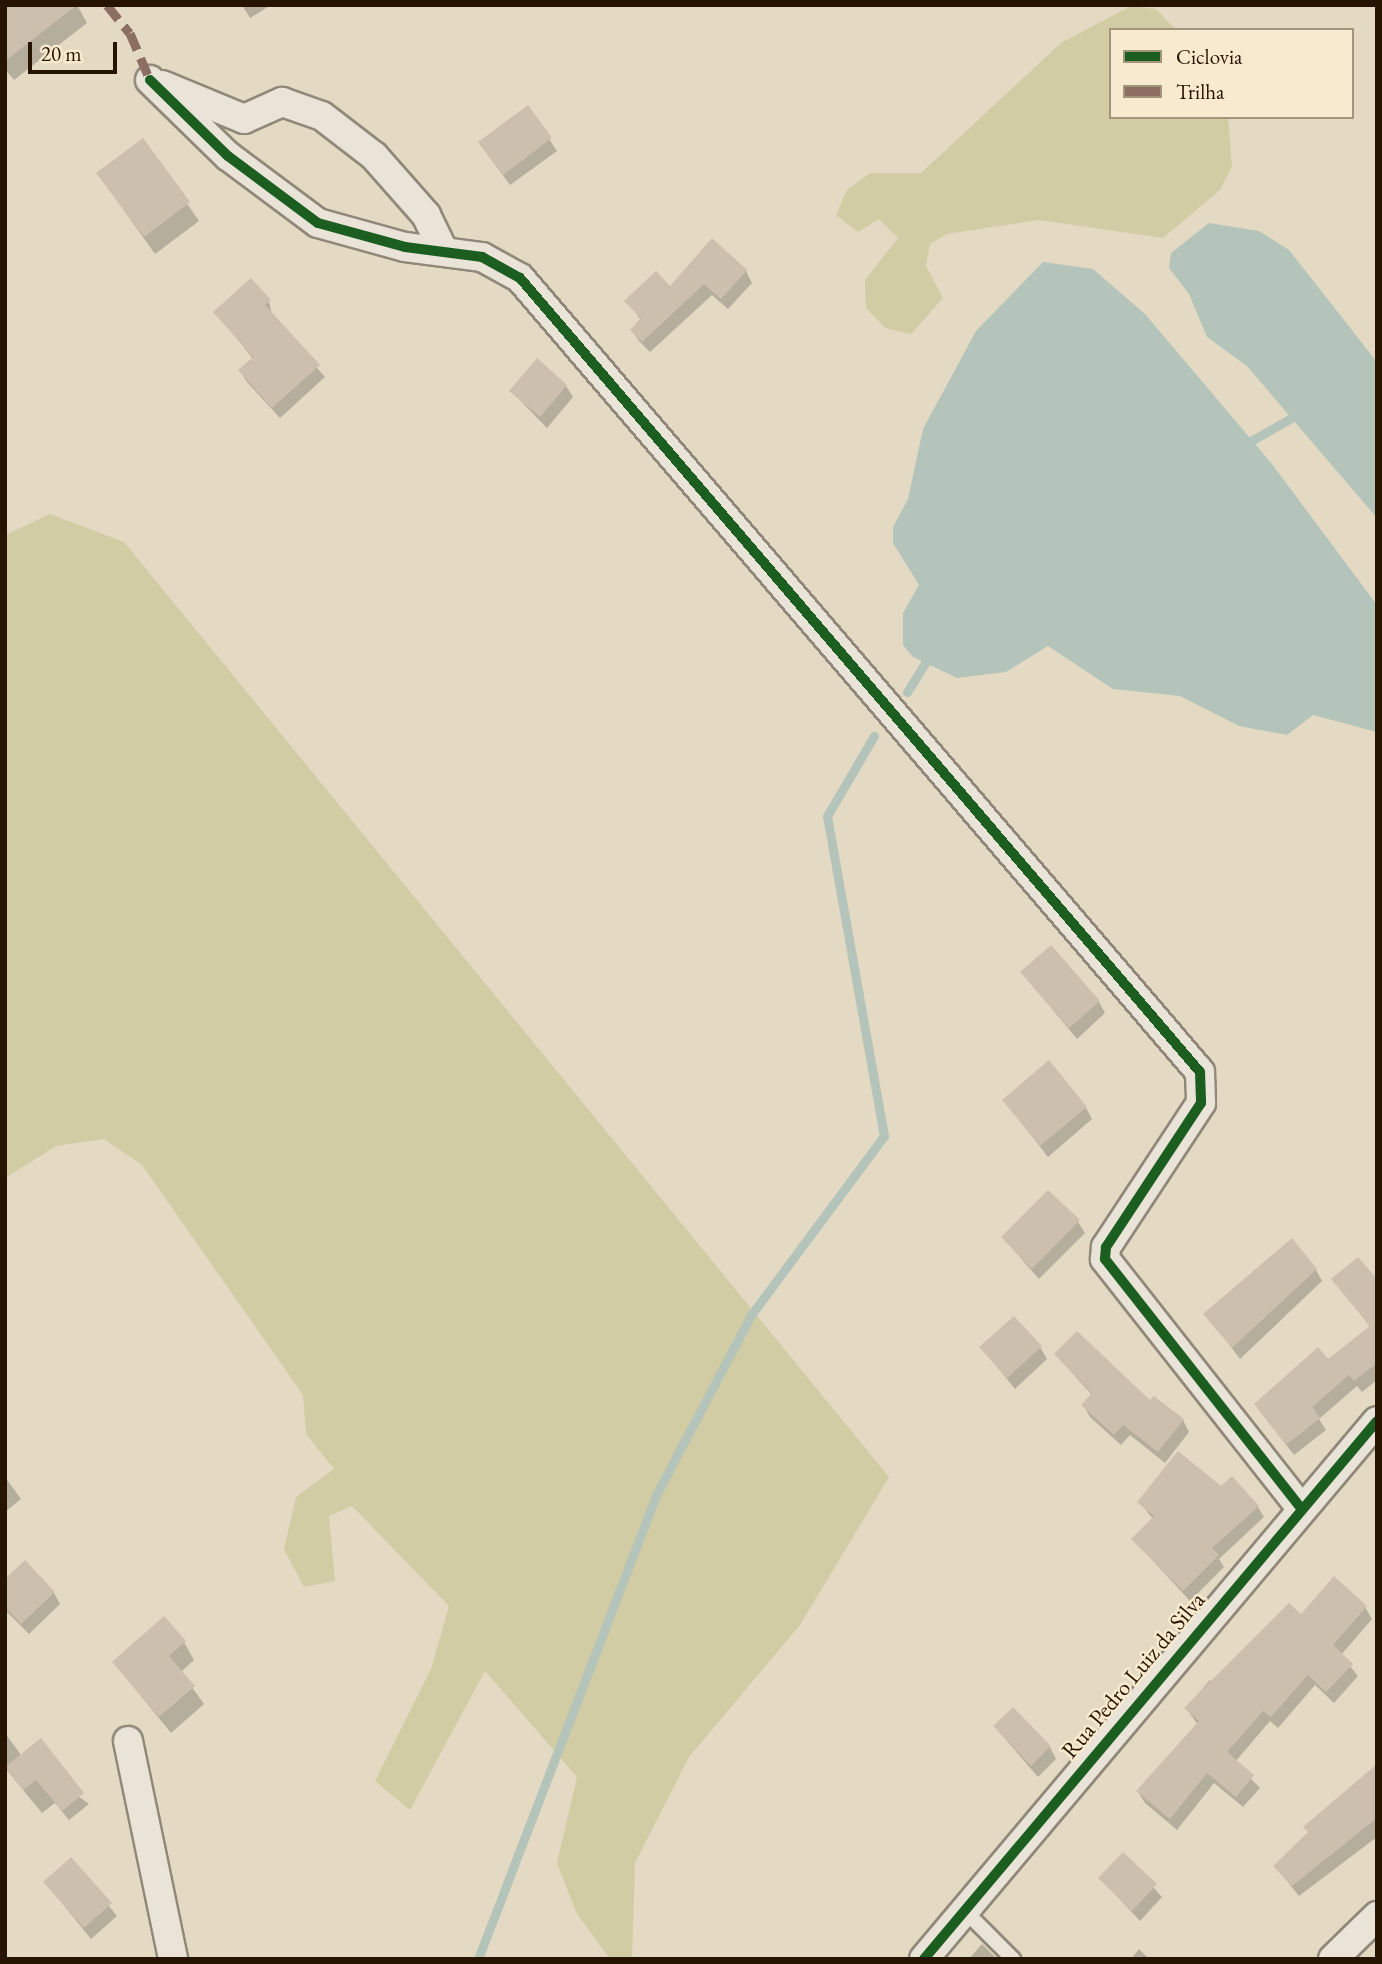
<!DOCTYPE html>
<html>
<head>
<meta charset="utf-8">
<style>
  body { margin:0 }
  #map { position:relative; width:1382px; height:1964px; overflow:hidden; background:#e4dac3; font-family:"EB Garamond",serif }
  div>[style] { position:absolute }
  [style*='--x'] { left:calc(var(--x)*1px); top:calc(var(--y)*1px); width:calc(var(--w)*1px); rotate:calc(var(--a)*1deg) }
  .green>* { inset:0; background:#d1cca3 }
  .water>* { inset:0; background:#b4c4bb }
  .shadow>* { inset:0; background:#0003 }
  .stream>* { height:9px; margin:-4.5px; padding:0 4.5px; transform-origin:4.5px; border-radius:4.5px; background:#b4c4bb }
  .building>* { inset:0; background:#cdbfae }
  .roads { filter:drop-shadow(2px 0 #908878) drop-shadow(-2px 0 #908878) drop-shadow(0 2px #908878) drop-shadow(0 -2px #908878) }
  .lane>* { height:14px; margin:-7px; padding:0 7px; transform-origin:7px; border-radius:7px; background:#e9e3d8 }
  .street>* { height:28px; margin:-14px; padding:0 14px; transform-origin:14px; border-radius:14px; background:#e9e3d8 }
  .quiet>* { height:9px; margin-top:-4.5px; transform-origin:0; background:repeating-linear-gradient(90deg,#8d6e63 0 18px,transparent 0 27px) }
  .cycleway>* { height:10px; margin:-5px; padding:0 5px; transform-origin:5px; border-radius:5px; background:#1b5e20 }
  span { translate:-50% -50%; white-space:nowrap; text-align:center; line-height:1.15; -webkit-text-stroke:5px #f7eacf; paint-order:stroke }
  .street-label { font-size:23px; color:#261300 }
  .frame { position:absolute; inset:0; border:7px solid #261300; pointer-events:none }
  .legend { position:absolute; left:1109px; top:28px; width:245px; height:91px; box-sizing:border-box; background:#f7eacf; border:2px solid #a3947c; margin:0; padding:9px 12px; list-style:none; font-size:21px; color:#261300 }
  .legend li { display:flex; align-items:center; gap:14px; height:35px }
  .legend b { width:35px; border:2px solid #a3947c }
  .scale { position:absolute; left:28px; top:42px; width:89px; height:32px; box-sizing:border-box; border:4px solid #261300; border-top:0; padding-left:9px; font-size:21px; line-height:24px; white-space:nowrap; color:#261300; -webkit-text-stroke:5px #f7eacf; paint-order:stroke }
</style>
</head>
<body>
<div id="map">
  <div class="green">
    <div style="clip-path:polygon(1131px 6px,1156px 9px,1176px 30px,1111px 30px,1111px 117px,1228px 117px,1232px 166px,1220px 190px,1163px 238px,1039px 220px,947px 234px,930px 244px,926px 266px,943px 298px,911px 334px,885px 328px,866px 308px,865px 280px,898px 238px,879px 219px,858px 232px,836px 215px,847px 190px,870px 173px,921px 173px,1061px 43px)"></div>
    <div style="clip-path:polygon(50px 514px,124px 542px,889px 1477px,800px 1625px,689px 1757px,635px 1863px,632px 1959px,610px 1959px,577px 1914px,557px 1863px,577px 1777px,485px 1671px,410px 1810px,375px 1781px,431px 1669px,449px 1606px,352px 1506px,329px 1516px,335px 1581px,304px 1587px,284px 1549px,296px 1497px,334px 1469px,306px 1434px,303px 1395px,142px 1165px,104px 1139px,56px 1146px,5px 1178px,5px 535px)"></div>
  </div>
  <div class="water">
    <div style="clip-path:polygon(1209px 223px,1259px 231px,1289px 250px,1377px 362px,1377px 518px,1247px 366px,1207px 337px,1189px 294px,1169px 268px,1171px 253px)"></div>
    <div style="clip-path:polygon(1043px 262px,1093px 269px,1145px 314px,1272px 464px,1377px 605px,1377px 732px,1313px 715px,1287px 735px,1239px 726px,1180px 696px,1113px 689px,1048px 646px,1006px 672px,957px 678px,913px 657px,903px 645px,903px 613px,919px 585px,893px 543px,893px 527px,908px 499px,923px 429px,976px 331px)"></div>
  </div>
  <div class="shadow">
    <div style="clip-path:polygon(5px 5px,77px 5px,87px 23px,14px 80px,5px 69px)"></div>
    <div style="clip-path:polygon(242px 5px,271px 5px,250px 18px)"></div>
    <div style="clip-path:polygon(528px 107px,557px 151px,510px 185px,487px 154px)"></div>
    <div style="clip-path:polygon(143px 140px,199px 221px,155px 254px,98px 174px)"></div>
    <div style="clip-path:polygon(746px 271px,752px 283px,728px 309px,712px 295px,650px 352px,639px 341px,632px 330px,641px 320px,627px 301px)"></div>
    <div style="clip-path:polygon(269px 301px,272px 316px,325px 377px,280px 418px,247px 382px,240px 371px,253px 359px,216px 312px)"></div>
    <div style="clip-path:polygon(566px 386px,573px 397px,547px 428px,511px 391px)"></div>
    <div style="clip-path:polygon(1022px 973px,1099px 1002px,1105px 1013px,1077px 1039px)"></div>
    <div style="clip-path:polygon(1004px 1100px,1086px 1108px,1092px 1119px,1048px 1157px)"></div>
    <div style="clip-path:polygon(1078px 1222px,1085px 1233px,1039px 1279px,1003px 1238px)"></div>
    <div style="clip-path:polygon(1358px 1259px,1377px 1336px,1334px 1279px)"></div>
    <div style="clip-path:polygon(1316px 1270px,1322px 1281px,1240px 1359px,1206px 1314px)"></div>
    <div style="clip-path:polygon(1377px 1343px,1377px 1380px,1362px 1392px,1357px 1386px,1319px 1419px,1326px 1430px,1294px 1455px,1256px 1405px,1328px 1361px)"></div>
    <div style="clip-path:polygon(1040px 1347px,1047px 1359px,1015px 1389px,982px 1348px)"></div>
    <div style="clip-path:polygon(1056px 1355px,1183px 1420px,1189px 1432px,1165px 1463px,1130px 1435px,1121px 1445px,1090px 1417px,1083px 1405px,1092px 1395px)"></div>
    <div style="clip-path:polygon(5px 1477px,21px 1499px,5px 1512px)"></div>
    <div style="clip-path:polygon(1221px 1488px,1258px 1507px,1264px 1517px,1219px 1559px,1224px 1567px,1190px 1601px,1133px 1539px,1153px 1519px,1140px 1503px)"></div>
    <div style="clip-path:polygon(5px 1581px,54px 1593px,60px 1604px,29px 1634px,5px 1610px)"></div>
    <div style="clip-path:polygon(1365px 1607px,1372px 1619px,1341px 1655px,1358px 1676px,1334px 1703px,1315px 1685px,1278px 1728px,1270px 1721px,1235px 1762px,1260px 1788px,1243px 1807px,1214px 1783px,1177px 1830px,1145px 1803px,1138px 1792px,1198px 1725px,1186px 1708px,1210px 1680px,1216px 1685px,1301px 1617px)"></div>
    <div style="clip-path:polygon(184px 1642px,194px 1660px,181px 1672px,204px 1704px,171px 1733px,114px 1663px)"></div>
    <div style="clip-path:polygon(995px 1727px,1050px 1747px,1056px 1759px,1038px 1777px)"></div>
    <div style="clip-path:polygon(5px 1733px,21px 1755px,89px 1804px,69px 1820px,55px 1803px,42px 1813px,5px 1768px)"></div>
    <div style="clip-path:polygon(1377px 1784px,1377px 1837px,1299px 1896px,1275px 1866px)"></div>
    <div style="clip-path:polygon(1123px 1854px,1162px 1897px,1140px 1921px,1100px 1878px)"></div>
    <div style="clip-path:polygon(71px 1859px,117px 1916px,91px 1939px,45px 1882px)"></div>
    <div style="clip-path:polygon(982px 1944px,997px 1959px,969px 1959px)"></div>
    <div style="clip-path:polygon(1139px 1949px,1149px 1959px,1131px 1959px)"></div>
  </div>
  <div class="stream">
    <div style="--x:1242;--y:446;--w:67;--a:-29.6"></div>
    <div style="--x:907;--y:692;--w:44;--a:-58.1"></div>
    <div style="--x:478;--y:1959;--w:495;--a:-69"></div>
    <div style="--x:655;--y:1497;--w:206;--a:-62.2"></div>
    <div style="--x:751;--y:1315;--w:223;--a:-53.4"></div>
    <div style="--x:884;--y:1136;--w:325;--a:-100.1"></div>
    <div style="--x:827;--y:816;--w:93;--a:-59.6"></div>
  </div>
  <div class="building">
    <div style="clip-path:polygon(5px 5px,77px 5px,5px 61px)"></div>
    <div style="clip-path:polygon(528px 105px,552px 138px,503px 175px,478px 142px)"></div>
    <div style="clip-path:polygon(143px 138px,190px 202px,144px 237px,96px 173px)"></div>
    <div style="clip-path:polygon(712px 238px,747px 270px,721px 299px,704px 284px,642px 342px,630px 330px,641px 318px,624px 301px,656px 271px,670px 286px)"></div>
    <div style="clip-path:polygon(251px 278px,271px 300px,265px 305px,320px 365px,272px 408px,238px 370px,253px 357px,213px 312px)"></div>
    <div style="clip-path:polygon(537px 358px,567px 385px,540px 417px,509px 391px)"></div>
    <div style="clip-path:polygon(1051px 945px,1100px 1001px,1069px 1028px,1020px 972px)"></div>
    <div style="clip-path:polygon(1049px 1060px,1087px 1107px,1040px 1146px,1002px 1100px)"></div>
    <div style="clip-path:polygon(1048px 1190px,1080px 1220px,1032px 1269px,1001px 1237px)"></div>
    <div style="clip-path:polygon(1292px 1238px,1317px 1269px,1232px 1348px,1203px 1314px)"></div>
    <div style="clip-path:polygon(1358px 1257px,1377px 1279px,1377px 1363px,1354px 1381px,1349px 1375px,1312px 1407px,1320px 1418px,1286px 1445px,1254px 1404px,1318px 1347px,1328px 1359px,1370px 1326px,1331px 1279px)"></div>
    <div style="clip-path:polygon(1014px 1316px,1042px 1346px,1007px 1378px,979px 1347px)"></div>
    <div style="clip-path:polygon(1077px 1331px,1150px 1400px,1154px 1396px,1184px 1419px,1158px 1452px,1123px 1425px,1114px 1435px,1081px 1405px,1092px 1393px,1054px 1354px)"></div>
    <div style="clip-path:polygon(1178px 1451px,1221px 1486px,1232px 1476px,1259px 1506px,1212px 1548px,1219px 1555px,1183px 1591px,1131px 1539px,1154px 1516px,1137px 1502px)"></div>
    <div style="clip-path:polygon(25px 1560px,55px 1592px,21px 1624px,5px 1607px,5px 1579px)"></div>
    <div style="clip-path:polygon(1334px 1576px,1367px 1606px,1333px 1645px,1353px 1664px,1326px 1692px,1308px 1675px,1271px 1717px,1263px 1711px,1227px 1752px,1254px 1775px,1236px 1797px,1207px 1773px,1170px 1819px,1136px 1791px,1199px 1721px,1184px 1708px,1289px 1603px,1301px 1614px)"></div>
    <div style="clip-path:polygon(164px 1616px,186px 1641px,169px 1656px,195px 1686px,159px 1717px,112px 1662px)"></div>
    <div style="clip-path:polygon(1013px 1707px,1051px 1746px,1031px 1766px,993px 1726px)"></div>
    <div style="clip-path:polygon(41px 1738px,84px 1793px,62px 1811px,36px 1780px,23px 1790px,5px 1767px)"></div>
    <div style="clip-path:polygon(1377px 1764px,1377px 1818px,1292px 1886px,1273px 1866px,1308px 1832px,1303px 1827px)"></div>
    <div style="clip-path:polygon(1123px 1852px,1157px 1884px,1132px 1911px,1098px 1878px)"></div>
    <div style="clip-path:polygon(71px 1857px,112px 1903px,84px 1928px,43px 1882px)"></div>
  </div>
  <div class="roads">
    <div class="lane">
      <div style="--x:963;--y:1909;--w:71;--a:45"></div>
    </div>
    <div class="street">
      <div style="--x:150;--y:80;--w:109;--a:44.3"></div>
      <div style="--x:228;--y:156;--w:112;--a:36.7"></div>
      <div style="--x:318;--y:223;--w:90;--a:15.4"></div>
      <div style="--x:405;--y:247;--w:78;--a:7.4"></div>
      <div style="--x:482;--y:257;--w:43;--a:28.9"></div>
      <div style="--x:520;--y:278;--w:1045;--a:49.42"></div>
      <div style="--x:1200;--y:1072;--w:31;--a:88"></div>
      <div style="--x:1201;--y:1103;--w:173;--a:123.4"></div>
      <div style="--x:1106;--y:1247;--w:12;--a:95"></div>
      <div style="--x:1105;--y:1259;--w:318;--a:51.8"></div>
      <div style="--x:162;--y:85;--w:89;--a:22.5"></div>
      <div style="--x:244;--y:119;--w:42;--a:-24.1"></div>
      <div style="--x:282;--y:102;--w:42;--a:19.3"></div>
      <div style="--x:322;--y:116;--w:66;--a:37.6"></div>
      <div style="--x:374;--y:156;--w:79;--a:48.6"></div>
      <div style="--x:426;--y:215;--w:41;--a:64.1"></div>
      <div style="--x:128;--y:1741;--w:223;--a:78.3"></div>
      <div style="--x:924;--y:1959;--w:703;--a:-49.9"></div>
      <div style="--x:1333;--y:1959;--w:62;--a:-44.3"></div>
    </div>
  </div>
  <div class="quiet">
    <div style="--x:107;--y:5;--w:36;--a:51"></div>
    <div style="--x:130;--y:33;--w:51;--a:66.9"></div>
  </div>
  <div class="cycleway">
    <div style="--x:150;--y:80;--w:109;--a:44.3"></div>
    <div style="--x:228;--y:156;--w:112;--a:36.7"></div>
    <div style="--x:318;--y:223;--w:90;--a:15.4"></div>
    <div style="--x:405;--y:247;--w:78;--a:7.4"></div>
    <div style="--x:482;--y:257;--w:43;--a:28.9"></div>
    <div style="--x:520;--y:278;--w:1045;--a:49.42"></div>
    <div style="--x:1200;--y:1072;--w:31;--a:88"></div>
    <div style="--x:1201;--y:1103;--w:173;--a:123.4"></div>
    <div style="--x:1106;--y:1247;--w:12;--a:95"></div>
    <div style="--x:1105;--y:1259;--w:318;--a:51.8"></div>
    <div style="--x:924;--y:1959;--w:703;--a:-49.9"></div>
  </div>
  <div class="street-label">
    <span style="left:1133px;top:1675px;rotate:-50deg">Rua Pedro Luiz da Silva</span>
  </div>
  <div class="frame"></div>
  <ul class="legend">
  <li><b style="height:9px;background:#1b5e20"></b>Ciclovia</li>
  <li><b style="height:9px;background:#8d6e63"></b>Trilha</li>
  </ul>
  <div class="scale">20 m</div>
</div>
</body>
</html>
